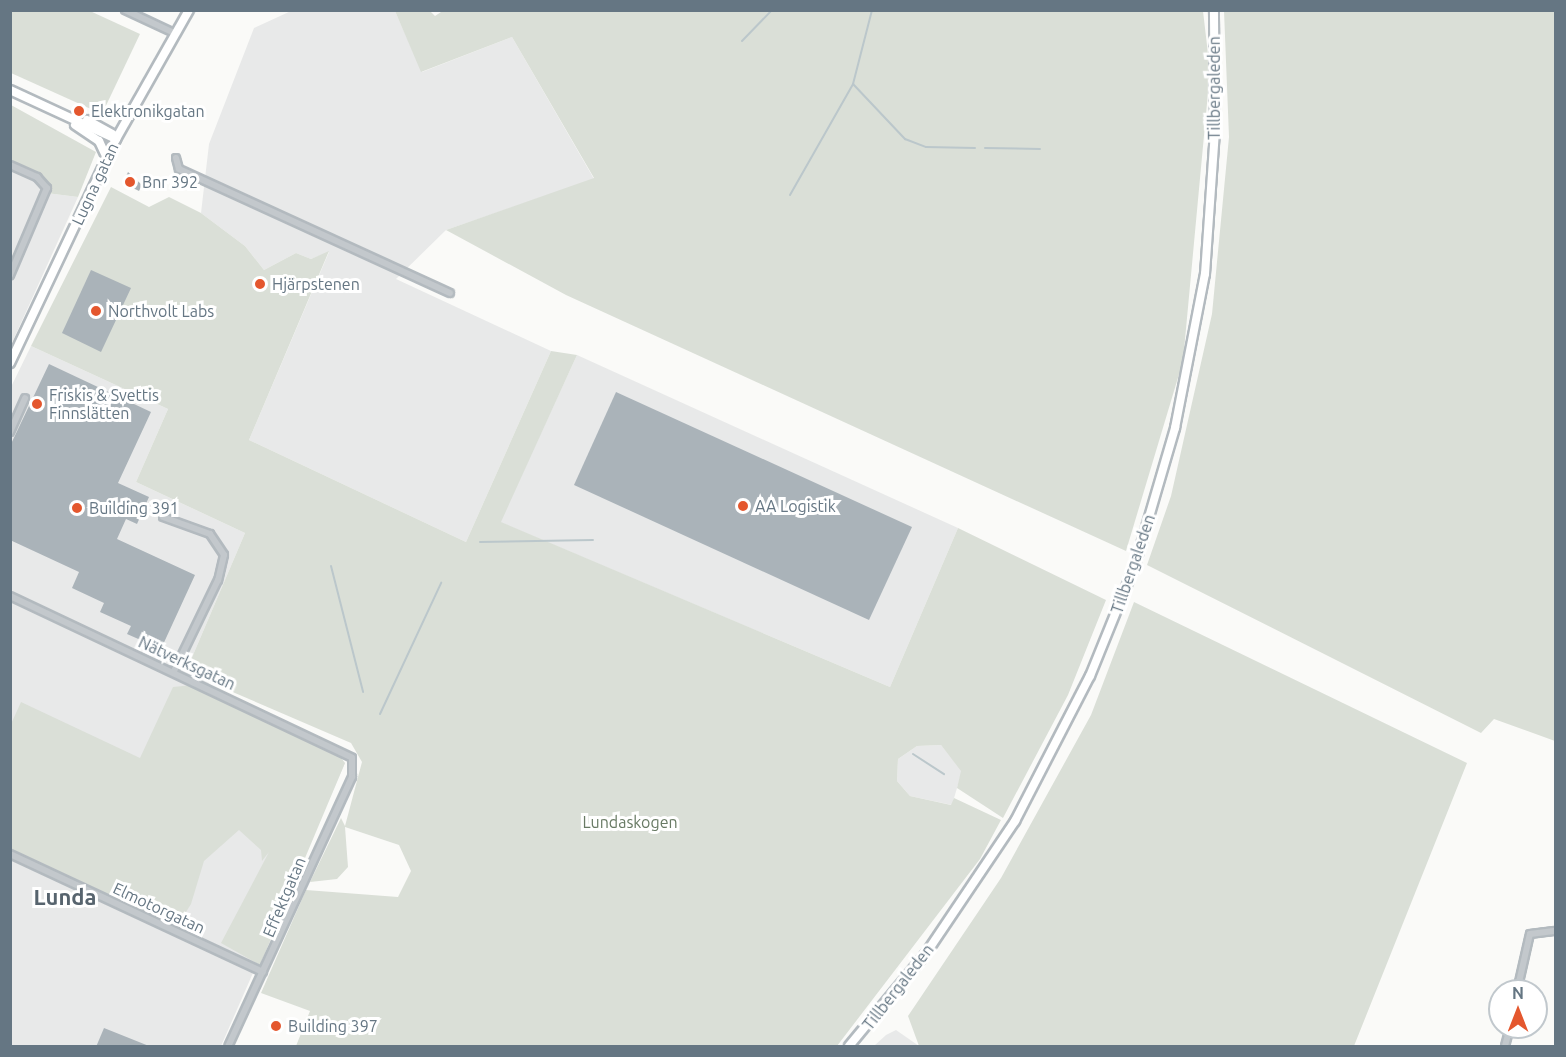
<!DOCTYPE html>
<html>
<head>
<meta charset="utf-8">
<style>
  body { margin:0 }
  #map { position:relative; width:1566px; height:1057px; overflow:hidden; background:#fafaf8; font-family:Ubuntu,sans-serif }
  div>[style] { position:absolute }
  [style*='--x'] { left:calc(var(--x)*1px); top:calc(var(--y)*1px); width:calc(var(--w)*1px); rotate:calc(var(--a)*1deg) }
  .built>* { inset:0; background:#e8e9e9 }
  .green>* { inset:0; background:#dadfd7 }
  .stream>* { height:2px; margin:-1px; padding:0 1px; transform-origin:1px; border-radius:1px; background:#bbc7cb }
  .building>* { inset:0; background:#aab3b9 }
  .roads { filter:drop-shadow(2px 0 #b3babf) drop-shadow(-2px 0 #b3babf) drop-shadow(0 2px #b3babf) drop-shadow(0 -2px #b3babf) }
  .minor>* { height:6px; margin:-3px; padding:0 3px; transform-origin:3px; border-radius:3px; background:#c3c8cc }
  .secondary>* { height:8px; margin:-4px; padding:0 4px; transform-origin:4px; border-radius:4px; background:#fff }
  .dots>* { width:16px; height:16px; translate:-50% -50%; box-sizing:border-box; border:3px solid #fff; border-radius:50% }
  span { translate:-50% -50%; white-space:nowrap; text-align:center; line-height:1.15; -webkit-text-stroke:6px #fff; paint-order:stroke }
  .street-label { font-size:16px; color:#657683 }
  .poi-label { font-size:16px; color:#657683 }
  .left { translate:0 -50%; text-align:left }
  .park-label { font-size:16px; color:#687a64 }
  .district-label { font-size:22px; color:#57646e; font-weight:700 }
  .frame { position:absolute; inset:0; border:12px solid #657683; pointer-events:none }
  .north { position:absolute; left:1488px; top:979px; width:60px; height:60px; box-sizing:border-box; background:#fff; border:2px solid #c1c8cd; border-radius:50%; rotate:0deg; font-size:16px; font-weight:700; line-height:24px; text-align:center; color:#657683 }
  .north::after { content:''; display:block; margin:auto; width:21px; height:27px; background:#e4572e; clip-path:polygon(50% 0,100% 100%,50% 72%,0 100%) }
</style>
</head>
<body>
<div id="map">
  <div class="built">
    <div style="clip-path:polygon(291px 11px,395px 11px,422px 72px,512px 37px,594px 179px,446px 230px,396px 279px,551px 351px,466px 542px,249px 440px,329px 252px,311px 259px,296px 253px,264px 270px,245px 246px,201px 213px,209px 144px,254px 28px)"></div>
    <div style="clip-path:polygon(11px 163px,39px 176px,46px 193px,78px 197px,11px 345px)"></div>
    <div style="clip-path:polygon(31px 346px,168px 409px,136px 482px,245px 533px,190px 662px,215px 690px,345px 763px,221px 1046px,11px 1046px,10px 389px)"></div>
    <div style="clip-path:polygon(577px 355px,958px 528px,890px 687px,500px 522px)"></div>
    <div style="clip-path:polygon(941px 745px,962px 771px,952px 805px,910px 796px,897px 781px,898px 759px,917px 746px)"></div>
    <div style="clip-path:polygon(896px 1030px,919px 1046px,874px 1046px,886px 1035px)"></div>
  </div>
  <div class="green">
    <div style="clip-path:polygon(11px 10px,90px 11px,140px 34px,102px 114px,11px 73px)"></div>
    <div style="clip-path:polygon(444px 10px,1203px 11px,1210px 71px,1183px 361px,1126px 551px,566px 295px,446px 230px,594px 178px,512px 37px,421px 72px,395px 11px,430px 11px,435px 16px)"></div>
    <div style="clip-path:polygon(1224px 11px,1555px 11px,1555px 741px,1494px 719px,1481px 733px,1147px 565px,1171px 496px,1212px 314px,1229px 137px)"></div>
    <div style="clip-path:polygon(11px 105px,96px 152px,78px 197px,46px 193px,45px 185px,11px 163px)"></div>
    <div style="clip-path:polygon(111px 187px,149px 207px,169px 197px,201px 213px,245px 246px,264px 270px,296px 253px,311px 259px,329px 251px,249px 440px,466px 542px,551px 351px,577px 355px,501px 522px,890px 687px,958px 528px,1106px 600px,1068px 695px,1003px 818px,957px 788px,961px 771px,941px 745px,917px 746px,898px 759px,897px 781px,910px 796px,951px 805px,954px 798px,1001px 820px,980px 859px,837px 1046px,296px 1046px,310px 1011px,261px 993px,306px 890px,398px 897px,411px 871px,399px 845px,345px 827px,348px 867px,337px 879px,310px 882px,341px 818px,345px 826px,362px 762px,351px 743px,207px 681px,190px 662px,245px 533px,136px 482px,168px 409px,31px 346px)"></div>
    <div style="clip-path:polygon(1134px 602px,1467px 763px,1354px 1046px,919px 1046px,908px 1016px,1001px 878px,1091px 715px)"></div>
    <div style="clip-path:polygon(193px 685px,339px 755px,345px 763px,260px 965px,221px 943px,269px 852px,262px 861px,261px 850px,239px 830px,204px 861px,191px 904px,176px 928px,11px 852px,11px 724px,21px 702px,140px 758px,173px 687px)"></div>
  </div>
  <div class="stream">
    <div style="--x:742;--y:41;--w:43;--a:-45.9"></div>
    <div style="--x:853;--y:84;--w:76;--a:-75.6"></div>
    <div style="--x:985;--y:148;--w:55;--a:1"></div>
    <div style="--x:790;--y:195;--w:128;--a:-60.4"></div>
    <div style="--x:853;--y:84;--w:76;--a:46.6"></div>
    <div style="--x:905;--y:139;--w:22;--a:21"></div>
    <div style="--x:926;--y:147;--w:49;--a:1.2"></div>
    <div style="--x:480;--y:542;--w:113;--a:-1"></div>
    <div style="--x:331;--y:566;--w:130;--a:75.7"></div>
    <div style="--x:380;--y:714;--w:145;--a:-65"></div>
    <div style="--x:913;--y:754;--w:37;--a:33"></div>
  </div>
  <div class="building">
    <div style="clip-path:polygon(128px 172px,142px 185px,139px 191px,123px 183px)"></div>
    <div style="clip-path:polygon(91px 270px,131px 288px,101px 352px,62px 333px)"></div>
    <div style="clip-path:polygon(49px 364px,151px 412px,118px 483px,149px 497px,137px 524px,126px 519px,117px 539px,195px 575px,161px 649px,127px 634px,131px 626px,100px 612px,104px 603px,72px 588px,79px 572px,10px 540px,10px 446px)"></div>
    <div style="clip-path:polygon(616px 392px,912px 527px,869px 620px,574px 485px)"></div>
    <div style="clip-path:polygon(104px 1028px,149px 1046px,149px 1047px,96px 1047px)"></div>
  </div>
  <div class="roads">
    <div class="minor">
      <div style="--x:125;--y:10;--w:54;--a:25.1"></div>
      <div style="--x:176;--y:158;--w:11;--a:75"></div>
      <div style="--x:179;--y:169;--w:298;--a:24.6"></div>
      <div style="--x:10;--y:165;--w:30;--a:24"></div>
      <div style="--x:37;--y:177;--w:15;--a:48"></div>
      <div style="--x:47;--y:188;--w:95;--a:113"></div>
      <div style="--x:10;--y:432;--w:37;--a:-66"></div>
      <div style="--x:163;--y:517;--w:50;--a:19.9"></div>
      <div style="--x:210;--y:534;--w:25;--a:56"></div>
      <div style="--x:224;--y:555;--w:26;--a:103"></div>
      <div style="--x:218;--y:580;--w:101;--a:115.8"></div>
      <div style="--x:10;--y:596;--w:378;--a:25.3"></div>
      <div style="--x:352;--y:758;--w:19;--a:90"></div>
      <div style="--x:352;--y:777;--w:296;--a:114.7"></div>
      <div style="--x:10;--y:854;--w:279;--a:25"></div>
      <div style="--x:1517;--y:991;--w:58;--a:-77.2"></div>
      <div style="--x:1530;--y:934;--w:26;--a:-7"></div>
      <div style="--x:1505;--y:1046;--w:20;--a:-75"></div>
    </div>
    <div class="secondary">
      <div style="--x:10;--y:90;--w:117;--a:24.8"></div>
      <div style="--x:87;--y:120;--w:29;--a:29"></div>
      <div style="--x:75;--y:125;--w:29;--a:34"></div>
      <div style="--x:99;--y:141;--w:19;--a:65"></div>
      <div style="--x:10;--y:363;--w:248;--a:-64.7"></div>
      <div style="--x:116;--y:139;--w:148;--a:-60.5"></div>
      <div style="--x:849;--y:1046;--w:122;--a:-50.3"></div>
      <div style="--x:927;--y:952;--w:158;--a:-56.1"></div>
      <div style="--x:1015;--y:821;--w:163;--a:-62.7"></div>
      <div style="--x:1090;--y:676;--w:120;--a:-67.9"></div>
      <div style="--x:1135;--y:565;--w:143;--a:-73.7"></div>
      <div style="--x:1175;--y:428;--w:157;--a:-79"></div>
      <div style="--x:1205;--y:274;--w:142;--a:-86"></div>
      <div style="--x:1215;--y:132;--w:122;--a:-90.5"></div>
    </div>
  </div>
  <div class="dots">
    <div style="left:79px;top:111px;background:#e4572e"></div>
    <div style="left:130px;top:182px;background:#e4572e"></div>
    <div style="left:260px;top:284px;background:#e4572e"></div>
    <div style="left:96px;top:311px;background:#e4572e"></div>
    <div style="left:37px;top:404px;background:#e4572e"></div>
    <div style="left:743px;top:506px;background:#e4572e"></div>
    <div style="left:77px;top:508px;background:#e4572e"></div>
    <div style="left:276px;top:1026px;background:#e4572e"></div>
  </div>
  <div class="street-label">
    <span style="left:1214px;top:88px;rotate:-90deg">Tillbergaleden</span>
    <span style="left:95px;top:184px;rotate:-65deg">Lugna gatan</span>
    <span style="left:1133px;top:564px;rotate:-71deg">Tillbergaleden</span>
    <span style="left:187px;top:663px;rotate:25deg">Nätverksgatan</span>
    <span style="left:284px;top:897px;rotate:-67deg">Effektgatan</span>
    <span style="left:159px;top:908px;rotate:25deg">Elmotorgatan</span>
    <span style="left:898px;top:987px;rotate:-52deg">Tillbergaleden</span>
  </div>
  <div class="poi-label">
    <span class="left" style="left:91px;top:111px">Elektronikgatan</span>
    <span class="left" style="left:142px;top:182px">Bnr 392</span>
    <span class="left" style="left:272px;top:284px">Hjärpstenen</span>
    <span class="left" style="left:108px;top:311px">Northvolt Labs</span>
    <span class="left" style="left:49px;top:404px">Friskis &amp; Svettis<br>Finnslätten</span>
    <span class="left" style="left:755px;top:506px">AA Logistik</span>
    <span class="left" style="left:89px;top:508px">Building 391</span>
    <span class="left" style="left:288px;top:1026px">Building 397</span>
  </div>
  <div class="park-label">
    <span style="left:630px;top:822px">Lundaskogen</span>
  </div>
  <div class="district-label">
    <span style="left:65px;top:897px">Lunda</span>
  </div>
  <div class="frame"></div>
  <div class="north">N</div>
</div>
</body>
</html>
